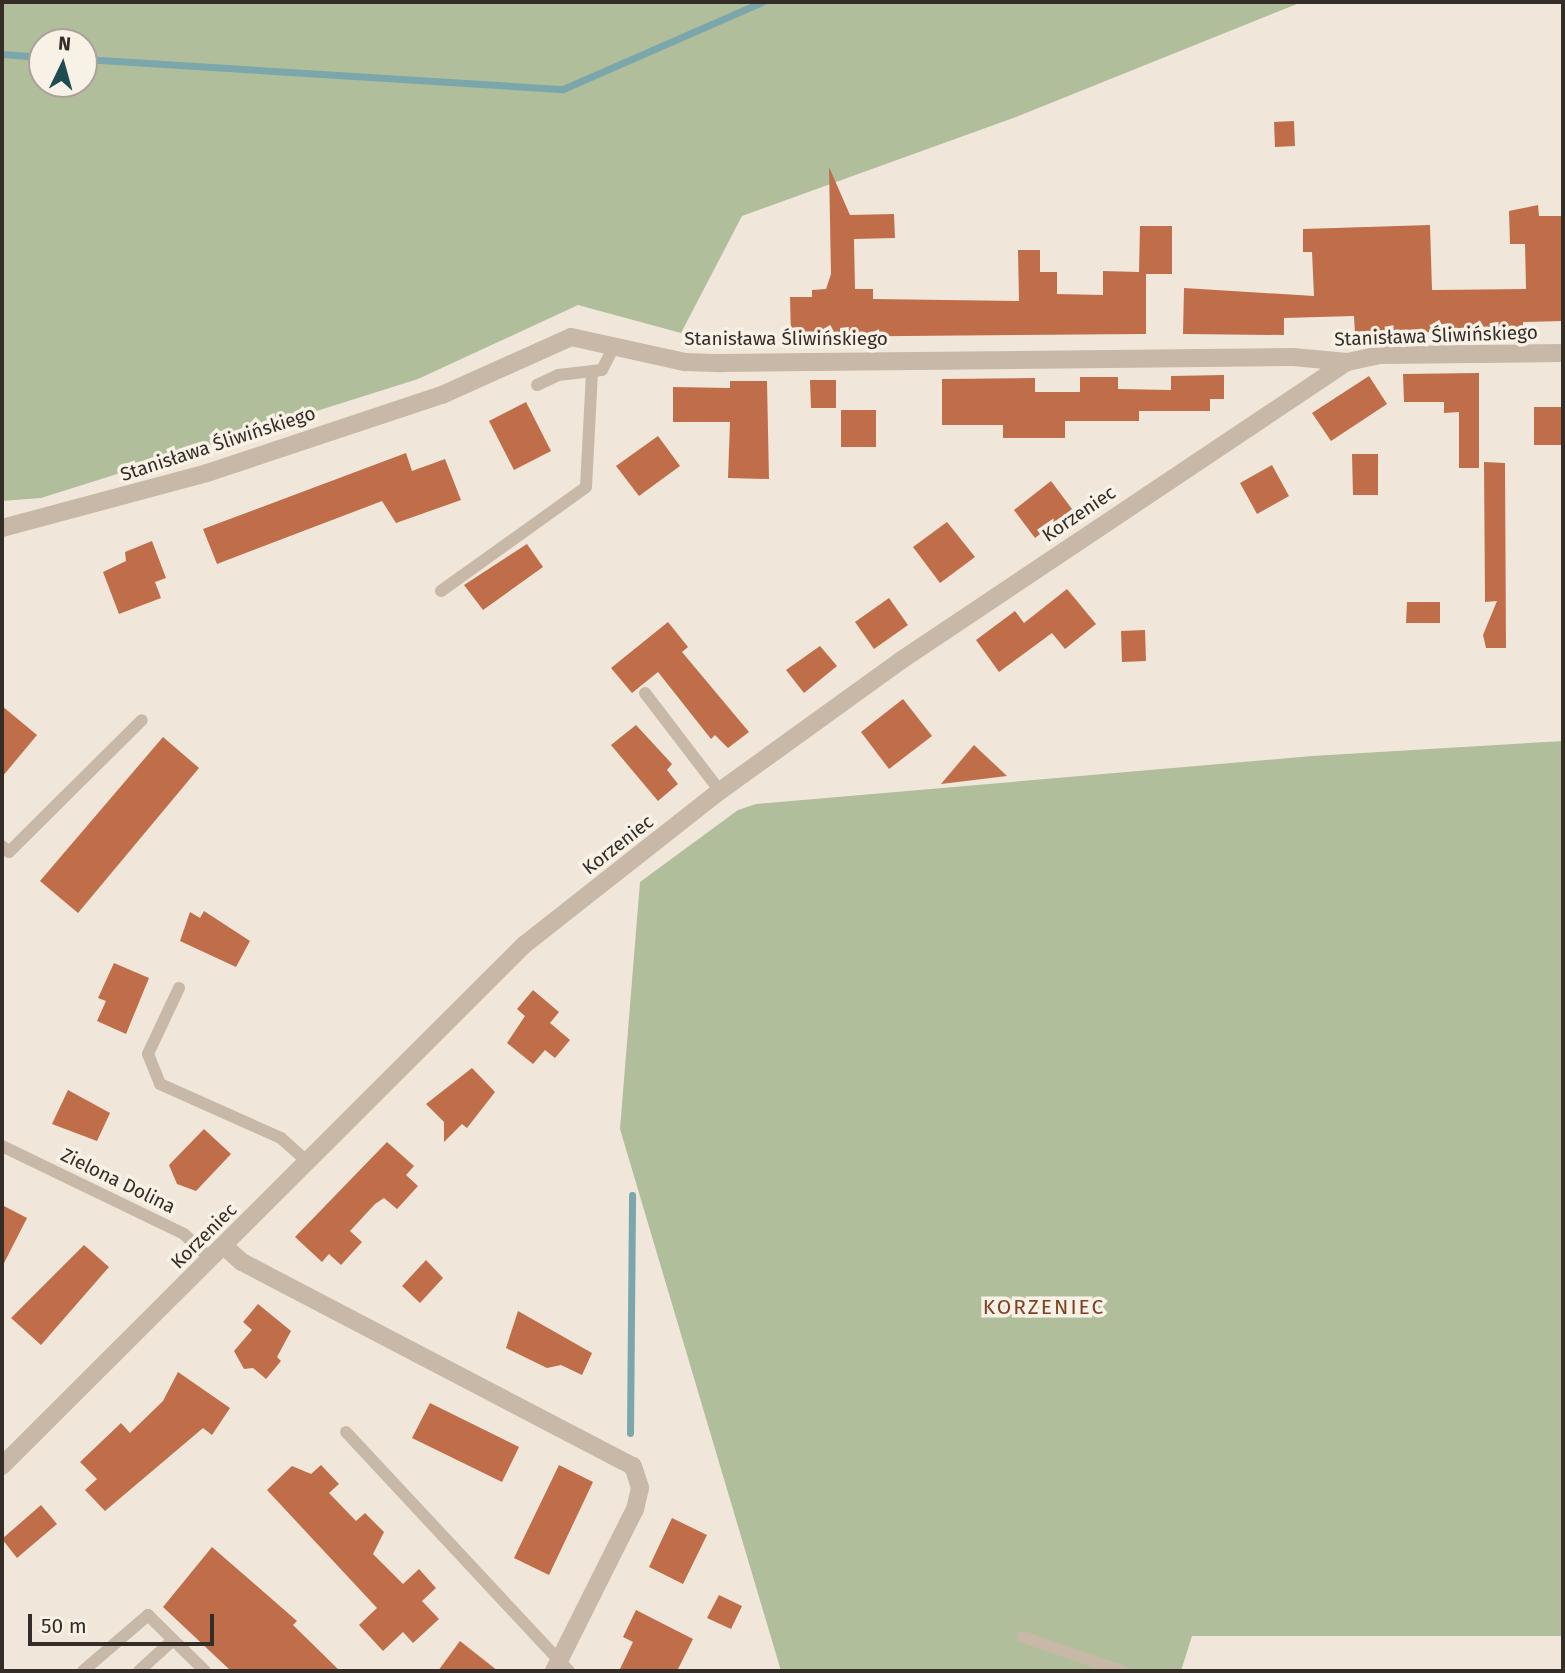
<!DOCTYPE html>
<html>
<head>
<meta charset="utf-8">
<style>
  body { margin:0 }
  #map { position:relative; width:1565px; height:1673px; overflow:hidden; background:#f0e7da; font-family:"Fira Sans",sans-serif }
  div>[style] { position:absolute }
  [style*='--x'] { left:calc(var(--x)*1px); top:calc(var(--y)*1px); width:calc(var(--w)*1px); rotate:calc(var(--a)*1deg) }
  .green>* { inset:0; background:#b0be9b }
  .stream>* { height:7px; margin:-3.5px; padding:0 3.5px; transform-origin:3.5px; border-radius:3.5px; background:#7ba6ab }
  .building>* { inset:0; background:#bf6e49 }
  .service>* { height:12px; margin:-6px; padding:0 6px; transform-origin:6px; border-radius:6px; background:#c7b8a7 }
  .minor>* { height:18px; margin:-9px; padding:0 9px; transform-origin:9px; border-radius:9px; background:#c7b8a7 }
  span { translate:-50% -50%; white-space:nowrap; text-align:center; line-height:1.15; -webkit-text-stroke:7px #f8f1e6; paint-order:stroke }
  .street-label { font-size:19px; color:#342c27 }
  .neighbourhood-label { font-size:21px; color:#7f4024; letter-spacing:2px }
  .frame { position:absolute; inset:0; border:4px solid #342c27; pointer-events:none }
  .north { position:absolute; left:28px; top:28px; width:70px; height:70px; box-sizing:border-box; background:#f8f1e6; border:2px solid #aaa29a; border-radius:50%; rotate:5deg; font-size:19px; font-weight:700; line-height:28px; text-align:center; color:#342c27 }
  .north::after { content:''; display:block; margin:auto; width:24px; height:32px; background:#1f4c53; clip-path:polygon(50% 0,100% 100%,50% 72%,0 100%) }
  .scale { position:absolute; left:28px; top:1614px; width:186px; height:32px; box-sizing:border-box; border:4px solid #342c27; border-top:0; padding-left:9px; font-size:21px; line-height:24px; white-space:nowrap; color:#342c27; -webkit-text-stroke:5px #f8f1e6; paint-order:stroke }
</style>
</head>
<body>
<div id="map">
  <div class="green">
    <div style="clip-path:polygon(evenodd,2px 2px,1302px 2px,1016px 117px,742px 216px,681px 333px,578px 305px,418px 379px,41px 498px,2px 501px,2px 2px,42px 42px,84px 42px,84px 84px,42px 84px,42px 42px)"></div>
    <div style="clip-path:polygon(1563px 741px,1563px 1636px,1192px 1636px,1181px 1671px,781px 1671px,620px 1129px,640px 882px,738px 810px,756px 804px,1312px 756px)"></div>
  </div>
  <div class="stream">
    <div style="--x:2;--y:54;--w:40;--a:4.3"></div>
    <div style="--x:84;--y:59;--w:480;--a:3.6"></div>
    <div style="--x:563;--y:89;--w:217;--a:-23.6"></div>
    <div style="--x:630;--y:1433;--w:238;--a:-89.5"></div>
  </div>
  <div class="building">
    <div style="clip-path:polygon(1294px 121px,1295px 146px,1275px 147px,1274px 122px)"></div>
    <div style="clip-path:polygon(829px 167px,850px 215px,894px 214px,895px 238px,854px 239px,855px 289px,873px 289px,873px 299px,1019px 301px,1018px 250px,1040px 250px,1040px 272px,1057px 272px,1057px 294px,1103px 295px,1103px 271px,1139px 272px,1140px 226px,1172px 226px,1172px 274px,1146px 274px,1146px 334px,791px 337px,790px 297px,812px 297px,812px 290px,826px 289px,831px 274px)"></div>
    <div style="clip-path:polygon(1538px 205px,1539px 216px,1563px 216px,1563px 321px,1523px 322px,1523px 330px,1355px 334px,1354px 316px,1284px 318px,1284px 335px,1183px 334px,1184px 288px,1314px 296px,1312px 252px,1303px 252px,1303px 229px,1430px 225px,1432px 290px,1526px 289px,1525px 244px,1510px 244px,1509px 211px)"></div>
    <div style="clip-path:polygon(1479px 373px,1479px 468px,1459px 468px,1459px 412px,1444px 413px,1444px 402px,1404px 402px,1403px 374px)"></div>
    <div style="clip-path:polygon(1224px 375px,1224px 399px,1210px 399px,1210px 411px,1139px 411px,1139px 421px,1065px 421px,1065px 438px,1003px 438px,1003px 425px,942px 425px,942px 379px,1035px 378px,1035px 392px,1080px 392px,1080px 377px,1118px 377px,1118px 389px,1171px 390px,1171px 376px)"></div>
    <div style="clip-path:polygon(1369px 376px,1387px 404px,1331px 441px,1312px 413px)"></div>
    <div style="clip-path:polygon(810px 380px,836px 380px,836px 408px,811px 408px)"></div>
    <div style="clip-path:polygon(730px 381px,767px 381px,769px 479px,728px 478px,730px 422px,673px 422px,673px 387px,730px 388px)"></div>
    <div style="clip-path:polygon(526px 402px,551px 451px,514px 470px,489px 421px)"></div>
    <div style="clip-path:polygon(1534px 407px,1563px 407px,1563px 445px,1534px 445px)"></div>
    <div style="clip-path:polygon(841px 410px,876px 410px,876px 447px,841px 447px)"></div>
    <div style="clip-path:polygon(658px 436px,680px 466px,639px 496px,616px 466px)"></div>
    <div style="clip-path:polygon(406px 453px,412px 471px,445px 459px,461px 500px,396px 523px,382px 501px,217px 564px,203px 529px)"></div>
    <div style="clip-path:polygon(1352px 454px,1378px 454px,1378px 495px,1353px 495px)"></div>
    <div style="clip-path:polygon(1484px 462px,1505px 463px,1506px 648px,1486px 648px,1483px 635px,1497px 601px,1485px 602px)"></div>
    <div style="clip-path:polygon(1272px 465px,1289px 496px,1257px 514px,1240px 483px)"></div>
    <div style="clip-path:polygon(1051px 481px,1072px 509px,1035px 538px,1014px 510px)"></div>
    <div style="clip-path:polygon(947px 522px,975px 557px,940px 583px,913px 547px)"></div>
    <div style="clip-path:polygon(152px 541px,166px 578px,155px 582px,161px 598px,119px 614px,103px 572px,126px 561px,125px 552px)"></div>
    <div style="clip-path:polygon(527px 544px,543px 567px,483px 610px,464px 585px)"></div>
    <div style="clip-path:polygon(1067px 589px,1096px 624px,1065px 649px,1052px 633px,999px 672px,976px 640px,1015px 611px,1024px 623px)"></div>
    <div style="clip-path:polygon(889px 598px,908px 625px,874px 649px,855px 622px)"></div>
    <div style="clip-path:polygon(1407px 602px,1440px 602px,1440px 623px,1406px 623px)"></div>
    <div style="clip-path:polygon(668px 622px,688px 647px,682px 652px,749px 732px,728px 748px,715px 735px,711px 739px,658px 672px,632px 693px,611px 668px)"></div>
    <div style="clip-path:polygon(1145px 630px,1146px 661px,1122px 662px,1121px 631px)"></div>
    <div style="clip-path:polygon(820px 646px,837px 666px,804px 693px,786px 670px)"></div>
    <div style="clip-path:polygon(903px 699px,932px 736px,889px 769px,861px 732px)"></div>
    <div style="clip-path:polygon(2px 706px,37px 735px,2px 777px)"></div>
    <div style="clip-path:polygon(636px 725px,672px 764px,667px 770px,678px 784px,658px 801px,611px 745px)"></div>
    <div style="clip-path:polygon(163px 737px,199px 768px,78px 913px,40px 881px)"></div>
    <div style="clip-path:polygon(974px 745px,1007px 776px,941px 784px)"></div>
    <div style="clip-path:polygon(204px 911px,250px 941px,236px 967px,180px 941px,190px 912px,200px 918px)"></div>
    <div style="clip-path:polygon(114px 963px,149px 978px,126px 1034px,97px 1021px,106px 1001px,98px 998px)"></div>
    <div style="clip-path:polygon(533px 990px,559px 1012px,550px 1023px,570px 1040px,555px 1058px,545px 1050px,533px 1064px,507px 1043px,525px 1016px,517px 1009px)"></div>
    <div style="clip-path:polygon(472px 1068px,495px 1092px,467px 1128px,462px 1124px,444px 1142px,444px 1122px,426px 1104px)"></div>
    <div style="clip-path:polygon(68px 1090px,110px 1113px,97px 1141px,52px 1124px)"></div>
    <div style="clip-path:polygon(204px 1129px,231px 1154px,196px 1191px,177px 1184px,169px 1165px)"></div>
    <div style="clip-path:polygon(387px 1142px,414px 1166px,406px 1175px,418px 1186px,397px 1209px,384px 1198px,375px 1204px,350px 1231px,362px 1242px,341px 1265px,329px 1254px,322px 1262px,295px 1237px)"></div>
    <div style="clip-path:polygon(2px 1205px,27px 1218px,2px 1267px)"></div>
    <div style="clip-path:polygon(84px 1245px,109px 1267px,41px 1345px,11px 1318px)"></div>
    <div style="clip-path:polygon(426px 1260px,443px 1278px,420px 1303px,402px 1286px)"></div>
    <div style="clip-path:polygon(258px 1304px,291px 1331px,277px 1357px,281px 1361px,266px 1379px,253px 1368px,244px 1369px,234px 1351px,252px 1330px,243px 1322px)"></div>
    <div style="clip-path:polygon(518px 1311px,592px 1353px,582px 1375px,561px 1365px,547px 1368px,506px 1348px)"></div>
    <div style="clip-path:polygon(178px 1372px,230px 1408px,212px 1435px,203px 1428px,105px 1511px,85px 1490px,97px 1479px,80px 1462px,121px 1423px,130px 1433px,163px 1401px)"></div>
    <div style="clip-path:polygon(430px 1403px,519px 1447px,502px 1482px,412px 1438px)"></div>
    <div style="clip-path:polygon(321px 1465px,339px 1484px,329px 1493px,356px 1521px,365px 1513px,384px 1532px,373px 1554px,403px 1584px,419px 1569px,436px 1588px,422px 1601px,439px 1619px,413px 1643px,403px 1632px,383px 1651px,359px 1625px,377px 1608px,267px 1490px,292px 1466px,311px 1474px)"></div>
    <div style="clip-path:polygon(559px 1465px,593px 1482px,549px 1575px,514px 1558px)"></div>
    <div style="clip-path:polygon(41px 1505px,57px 1524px,17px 1558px,2px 1539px)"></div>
    <div style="clip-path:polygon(672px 1518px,707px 1535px,683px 1584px,649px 1567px)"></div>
    <div style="clip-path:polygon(212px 1547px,297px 1621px,293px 1625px,340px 1671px,231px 1671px,163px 1607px)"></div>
    <div style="clip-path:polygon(719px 1595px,742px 1606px,731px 1629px,707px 1618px)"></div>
    <div style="clip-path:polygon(636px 1610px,693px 1639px,677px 1671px,619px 1671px,633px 1642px,623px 1637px)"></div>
    <div style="clip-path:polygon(460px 1641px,498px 1671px,438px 1671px)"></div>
  </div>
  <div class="service">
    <div style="--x:537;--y:385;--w:23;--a:-25"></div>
    <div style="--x:558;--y:375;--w:44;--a:-6.5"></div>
    <div style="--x:602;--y:370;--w:28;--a:-63"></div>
    <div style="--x:441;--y:591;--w:178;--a:-35.6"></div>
    <div style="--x:586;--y:487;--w:116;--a:-87"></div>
    <div style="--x:645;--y:693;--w:123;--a:52.6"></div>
    <div style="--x:2;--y:846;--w:9;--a:41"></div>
    <div style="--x:9;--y:852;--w:187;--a:-44.8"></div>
    <div style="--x:179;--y:988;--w:73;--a:115.2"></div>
    <div style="--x:148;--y:1054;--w:32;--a:68"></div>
    <div style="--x:160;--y:1084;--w:133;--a:24.1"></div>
    <div style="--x:281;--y:1138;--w:36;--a:42"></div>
    <div style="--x:2;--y:1146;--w:202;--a:25.8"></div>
    <div style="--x:184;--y:1234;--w:37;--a:43"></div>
    <div style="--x:346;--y:1432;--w:327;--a:47"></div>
    <div style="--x:1023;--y:1637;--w:105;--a:19"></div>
    <div style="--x:83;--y:1671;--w:86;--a:-40.7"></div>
    <div style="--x:148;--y:1615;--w:80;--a:44.5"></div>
    <div style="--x:139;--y:1671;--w:46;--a:-42.4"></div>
  </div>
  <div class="minor">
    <div style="--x:2;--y:528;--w:212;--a:-15"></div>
    <div style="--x:207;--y:473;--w:248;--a:-18.4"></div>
    <div style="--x:442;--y:395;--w:141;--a:-24.2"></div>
    <div style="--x:571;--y:337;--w:117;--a:12.4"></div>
    <div style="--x:685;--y:362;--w:37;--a:2"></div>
    <div style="--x:722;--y:363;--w:571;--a:-0.6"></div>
    <div style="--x:1293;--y:357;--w:54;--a:5.3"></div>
    <div style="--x:1347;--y:362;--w:34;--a:-12"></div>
    <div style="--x:1380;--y:355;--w:183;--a:-0.6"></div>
    <div style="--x:224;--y:1246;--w:24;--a:42"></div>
    <div style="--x:242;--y:1262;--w:441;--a:27.6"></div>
    <div style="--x:633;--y:1466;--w:23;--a:72"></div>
    <div style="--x:640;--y:1488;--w:22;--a:103"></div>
    <div style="--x:635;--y:1509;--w:181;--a:116.6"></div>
    <div style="--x:2;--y:1466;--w:738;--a:-44.95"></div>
    <div style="--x:524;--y:945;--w:249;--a:-38.2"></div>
    <div style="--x:720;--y:791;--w:226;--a:-35.8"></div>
    <div style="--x:903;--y:659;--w:534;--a:-33.78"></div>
  </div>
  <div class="street-label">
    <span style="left:1436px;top:336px;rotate:-2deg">Stanisława Śliwińskiego</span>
    <span style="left:786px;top:339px">Stanisława Śliwińskiego</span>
    <span style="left:218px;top:444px;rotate:-18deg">Stanisława Śliwińskiego</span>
    <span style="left:1079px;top:514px;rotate:-34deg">Korzeniec</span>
    <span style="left:618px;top:845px;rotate:-38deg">Korzeniec</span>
    <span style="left:118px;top:1181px;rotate:26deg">Zielona Dolina</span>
    <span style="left:204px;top:1236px;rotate:-45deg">Korzeniec</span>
  </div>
  <div class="neighbourhood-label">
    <span style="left:1044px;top:1307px">KORZENIEC</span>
  </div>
  <div class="frame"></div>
  <div class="north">N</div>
  <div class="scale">50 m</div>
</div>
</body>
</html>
